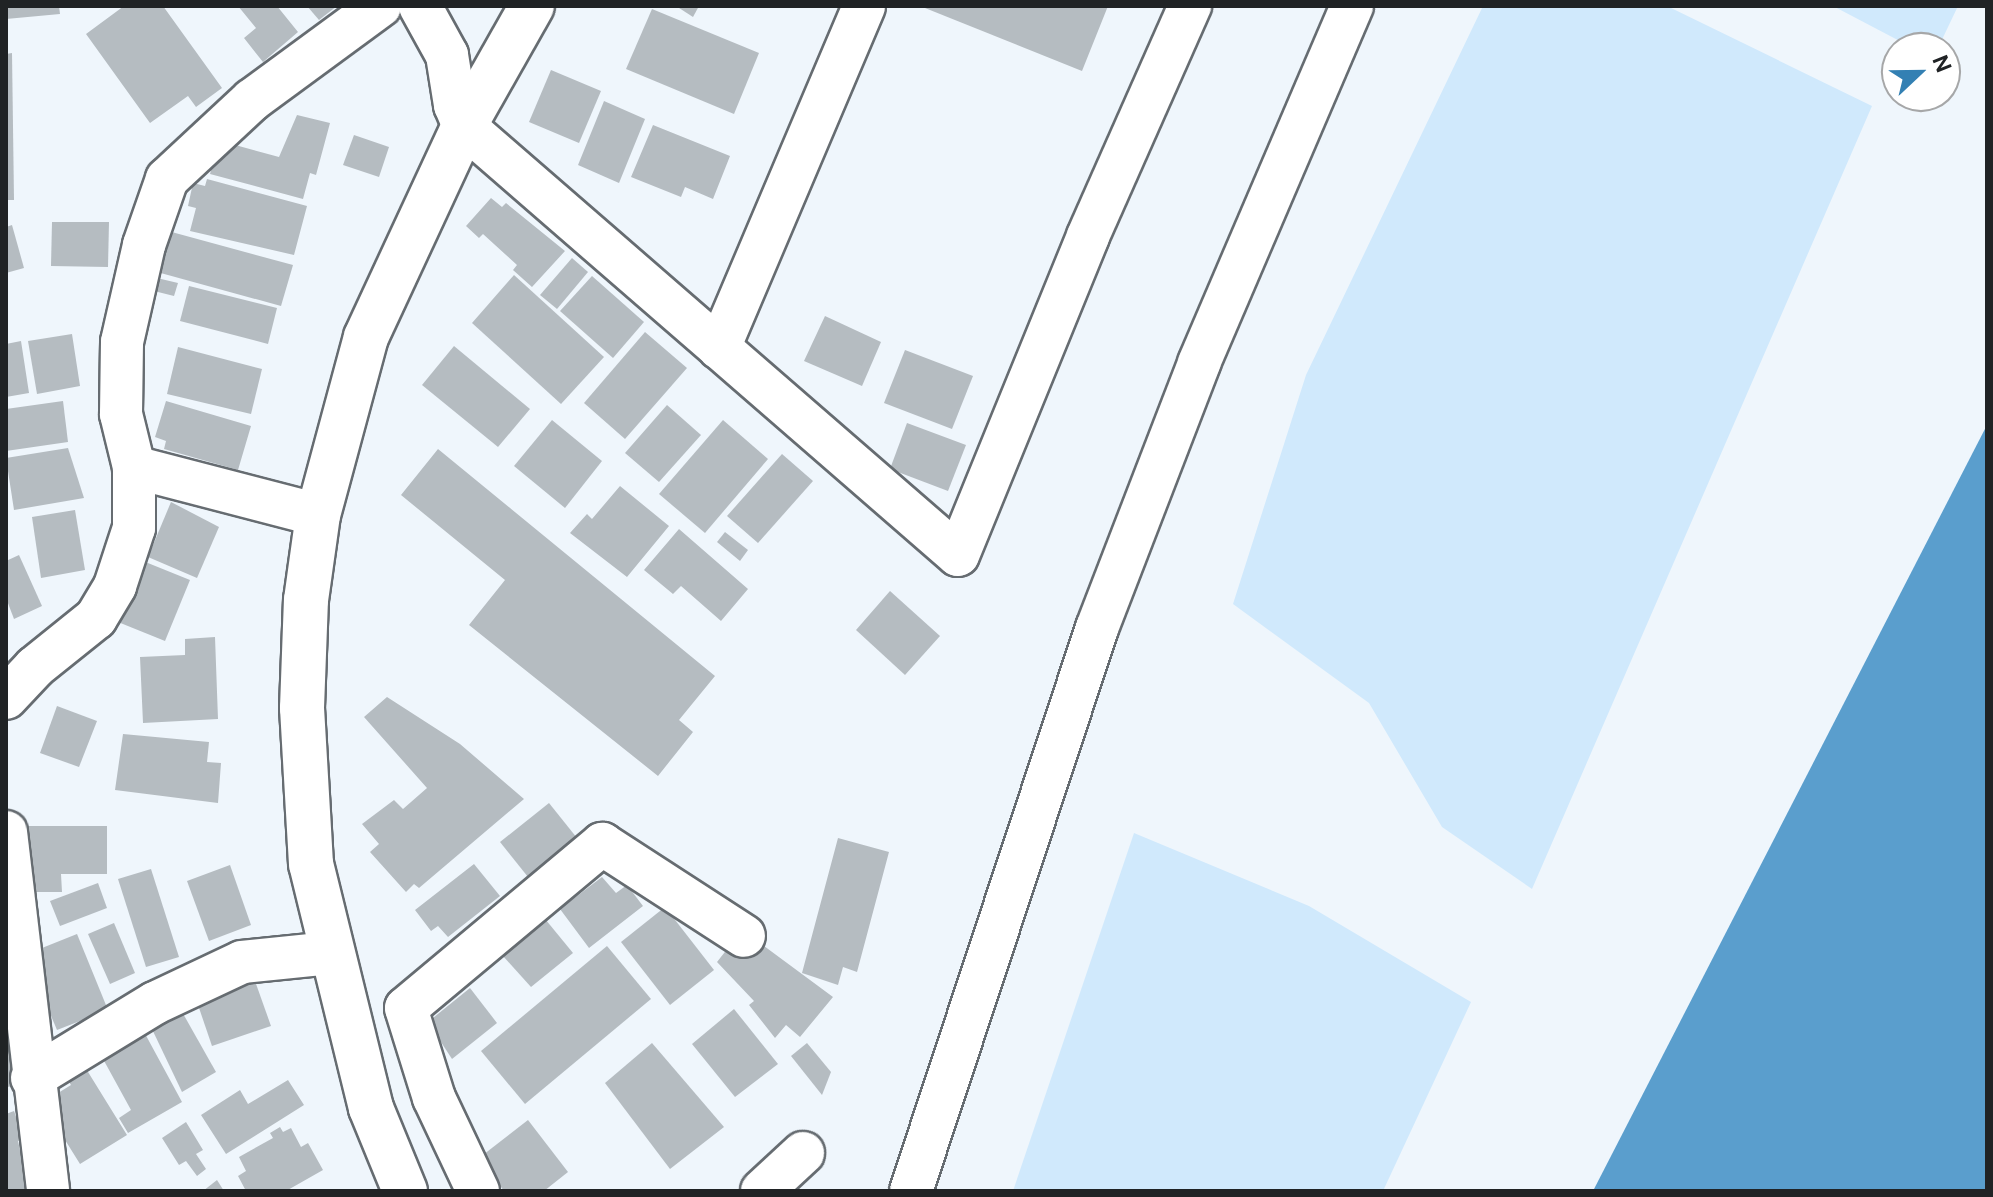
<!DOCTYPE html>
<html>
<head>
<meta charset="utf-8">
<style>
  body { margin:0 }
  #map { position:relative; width:1993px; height:1197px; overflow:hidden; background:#eff6fc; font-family:"DM Sans",sans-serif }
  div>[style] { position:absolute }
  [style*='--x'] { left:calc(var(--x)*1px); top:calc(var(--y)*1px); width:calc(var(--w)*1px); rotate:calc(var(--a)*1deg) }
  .green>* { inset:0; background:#d0e9fc }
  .water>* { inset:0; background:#5a9ecd }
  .building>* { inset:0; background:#b5bcc1 }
  .roads { filter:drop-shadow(2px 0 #666c71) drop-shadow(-2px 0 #666c71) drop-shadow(0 2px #666c71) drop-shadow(0 -2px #666c71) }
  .street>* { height:42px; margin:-21px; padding:0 21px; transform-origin:21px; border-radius:21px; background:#fff }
  .secondary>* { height:44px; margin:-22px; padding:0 22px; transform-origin:22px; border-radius:22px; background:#fff }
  span { translate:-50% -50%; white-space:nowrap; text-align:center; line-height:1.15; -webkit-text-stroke:6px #fff; paint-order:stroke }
  .frame { position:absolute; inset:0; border:8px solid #202325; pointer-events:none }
  .north { position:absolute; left:1881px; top:32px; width:80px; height:80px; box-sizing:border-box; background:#fff; border:2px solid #a6a7a8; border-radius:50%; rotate:68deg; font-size:22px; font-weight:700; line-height:32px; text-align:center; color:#202325 }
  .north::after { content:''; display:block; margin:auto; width:28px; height:36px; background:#3380b3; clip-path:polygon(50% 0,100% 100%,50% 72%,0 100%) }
</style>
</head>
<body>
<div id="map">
  <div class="green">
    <div style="clip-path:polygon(1483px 6px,1667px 6px,1872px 106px,1532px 889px,1442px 827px,1369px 703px,1233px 604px,1306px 375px)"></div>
    <div style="clip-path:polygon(1833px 6px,1958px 6px,1938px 48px,1913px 48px)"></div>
    <div style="clip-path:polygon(1134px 833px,1309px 906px,1471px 1002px,1383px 1191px,1013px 1191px)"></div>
  </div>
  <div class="water">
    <div style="clip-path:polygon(1987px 425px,1987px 1191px,1593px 1191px)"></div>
  </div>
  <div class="building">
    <div style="clip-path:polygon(6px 6px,59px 6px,60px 14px,6px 19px)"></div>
    <div style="clip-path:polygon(124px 6px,163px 6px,222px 88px,196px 107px,188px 96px,150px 123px,86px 34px)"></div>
    <div style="clip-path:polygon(238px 6px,277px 6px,298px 32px,263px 62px,244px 38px,256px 28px)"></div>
    <div style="clip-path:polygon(307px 6px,337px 6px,319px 20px)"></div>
    <div style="clip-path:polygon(676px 6px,699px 6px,693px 17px)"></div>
    <div style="clip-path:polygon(920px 6px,1108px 6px,1082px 71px)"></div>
    <div style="clip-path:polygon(652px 9px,759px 53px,734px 114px,626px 69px)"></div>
    <div style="clip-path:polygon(12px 53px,14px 200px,6px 200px,6px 54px)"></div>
    <div style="clip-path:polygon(551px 70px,601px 91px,579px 143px,529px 122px)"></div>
    <div style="clip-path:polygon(604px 101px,645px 119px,619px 183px,578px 165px)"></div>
    <div style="clip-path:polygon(297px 115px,330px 123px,316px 175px,310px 173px,303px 199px,210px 174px,216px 153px,225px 155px,228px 143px,279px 157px)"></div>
    <div style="clip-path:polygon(653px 125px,730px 156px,713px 199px,685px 187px,681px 197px,631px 177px)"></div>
    <div style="clip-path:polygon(354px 135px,389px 147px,379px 177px,343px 165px)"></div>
    <div style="clip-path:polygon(207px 179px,307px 206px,294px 255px,190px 231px,196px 208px,188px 206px,193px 183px,205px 186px)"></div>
    <div style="clip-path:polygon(491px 198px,502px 207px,506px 203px,565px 251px,532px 287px,513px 270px,517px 265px,483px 234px,479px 238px,466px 226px)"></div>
    <div style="clip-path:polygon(52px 222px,109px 222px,108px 267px,51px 266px)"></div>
    <div style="clip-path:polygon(12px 225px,24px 268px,6px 273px,6px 227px)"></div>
    <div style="clip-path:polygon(168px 231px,293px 265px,281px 306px,157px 272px)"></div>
    <div style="clip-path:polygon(572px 258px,588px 272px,557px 309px,540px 295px)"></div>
    <div style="clip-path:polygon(514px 275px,604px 357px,561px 404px,472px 323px)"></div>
    <div style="clip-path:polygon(592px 276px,644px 322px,613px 358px,560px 311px)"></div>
    <div style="clip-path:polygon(157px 278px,178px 283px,174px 296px,154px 291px)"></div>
    <div style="clip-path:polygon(189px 286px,277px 308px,268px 344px,180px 321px)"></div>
    <div style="clip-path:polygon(825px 316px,881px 342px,862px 386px,804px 361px)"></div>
    <div style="clip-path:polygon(645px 332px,687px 368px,625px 439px,584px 403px)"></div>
    <div style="clip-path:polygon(72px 334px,80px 386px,37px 394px,28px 341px)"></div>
    <div style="clip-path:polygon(21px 341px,29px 393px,6px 397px,6px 344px)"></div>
    <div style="clip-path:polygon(454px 346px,530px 409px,498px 447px,422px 385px)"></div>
    <div style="clip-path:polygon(178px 347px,262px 369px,251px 414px,167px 394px)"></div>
    <div style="clip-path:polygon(905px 350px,973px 376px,952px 429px,884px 403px)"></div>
    <div style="clip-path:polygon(63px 401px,68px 442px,6px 451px,6px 409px)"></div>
    <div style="clip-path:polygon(166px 401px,251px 426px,238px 470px,164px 449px,166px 441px,155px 437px)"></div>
    <div style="clip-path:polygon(667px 405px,701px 435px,659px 482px,625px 453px)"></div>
    <div style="clip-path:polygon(552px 420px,602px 461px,565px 508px,514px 466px)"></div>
    <div style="clip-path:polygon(723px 420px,768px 459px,705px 533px,659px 494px)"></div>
    <div style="clip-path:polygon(907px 423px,966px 445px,948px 491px,890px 469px)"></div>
    <div style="clip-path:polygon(68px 448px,84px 498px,14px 510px,6px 458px)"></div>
    <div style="clip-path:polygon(438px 449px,715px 676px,679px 720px,693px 732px,658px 776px,469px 625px,505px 580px,401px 495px)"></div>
    <div style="clip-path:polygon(782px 454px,813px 481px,758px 543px,727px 516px)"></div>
    <div style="clip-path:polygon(620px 486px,669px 526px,627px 577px,570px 533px,587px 514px,592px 519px)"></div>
    <div style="clip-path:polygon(171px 502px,219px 527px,197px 578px,148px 557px)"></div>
    <div style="clip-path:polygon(75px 510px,85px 570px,41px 578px,32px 517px)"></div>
    <div style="clip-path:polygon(679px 529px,748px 589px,721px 621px,681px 586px,673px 594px,644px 570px)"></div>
    <div style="clip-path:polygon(725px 532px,748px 550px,740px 561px,717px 542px)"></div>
    <div style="clip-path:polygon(19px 555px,42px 606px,14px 619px,6px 598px,6px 561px)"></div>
    <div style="clip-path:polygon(133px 557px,190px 580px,165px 641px,118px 622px)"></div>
    <div style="clip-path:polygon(890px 591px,940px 636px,905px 675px,856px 630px)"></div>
    <div style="clip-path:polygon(215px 637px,218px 719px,143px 723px,140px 657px,185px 655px,185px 639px)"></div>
    <div style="clip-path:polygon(387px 697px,460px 744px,524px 799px,419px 888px,414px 884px,406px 892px,370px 852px,379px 844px,362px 824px,394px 800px,403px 809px,427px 788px,364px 717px)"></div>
    <div style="clip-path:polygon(57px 706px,97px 721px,79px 767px,40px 753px)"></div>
    <div style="clip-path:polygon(123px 734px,209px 742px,207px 762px,221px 763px,218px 803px,115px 790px)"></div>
    <div style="clip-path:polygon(549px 803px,577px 838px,528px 877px,500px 842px)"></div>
    <div style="clip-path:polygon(23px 826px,107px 826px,107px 874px,61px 874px,62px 892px,22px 892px)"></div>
    <div style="clip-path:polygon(838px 838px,889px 852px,857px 972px,843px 967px,838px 985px,802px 973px)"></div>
    <div style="clip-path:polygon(474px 864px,500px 896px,448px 937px,438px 926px,431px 931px,415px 910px)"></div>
    <div style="clip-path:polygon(230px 865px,251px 925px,209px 941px,187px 881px)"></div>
    <div style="clip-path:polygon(151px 869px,179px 957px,146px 967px,118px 879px)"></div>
    <div style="clip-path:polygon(602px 877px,616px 893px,627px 885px,643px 906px,589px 948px,560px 909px)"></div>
    <div style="clip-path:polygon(98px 883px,107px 908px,60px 926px,50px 901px)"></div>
    <div style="clip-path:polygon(665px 907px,714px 970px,670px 1005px,621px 942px)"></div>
    <div style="clip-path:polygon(541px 914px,573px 953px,531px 987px,502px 955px)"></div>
    <div style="clip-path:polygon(114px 923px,135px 973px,110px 984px,88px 934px)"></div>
    <div style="clip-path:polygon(77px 934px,108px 1010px,57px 1030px,36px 980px,32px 952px)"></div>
    <div style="clip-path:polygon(752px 937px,833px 997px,800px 1037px,786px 1025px,775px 1038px,749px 1005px,754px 1001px,717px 962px,728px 948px)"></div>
    <div style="clip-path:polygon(607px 946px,651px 999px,525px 1104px,481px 1051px)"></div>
    <div style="clip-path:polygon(255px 981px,271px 1026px,212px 1046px,197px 1002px)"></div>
    <div style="clip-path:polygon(470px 988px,497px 1023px,452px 1059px,428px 1022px)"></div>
    <div style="clip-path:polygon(177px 1003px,216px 1072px,182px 1092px,151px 1027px)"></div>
    <div style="clip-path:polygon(734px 1009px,778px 1064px,735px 1097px,692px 1044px)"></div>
    <div style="clip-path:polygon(6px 1023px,12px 1023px,17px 1086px,6px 1087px)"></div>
    <div style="clip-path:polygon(143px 1030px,182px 1102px,128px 1133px,119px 1118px,131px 1110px,97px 1048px)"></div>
    <div style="clip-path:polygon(652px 1043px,724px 1127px,670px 1169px,605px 1083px)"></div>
    <div style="clip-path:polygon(807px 1043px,831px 1072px,822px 1095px,791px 1056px)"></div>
    <div style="clip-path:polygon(80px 1059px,127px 1135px,80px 1164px,42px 1103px,71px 1085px,62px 1070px)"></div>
    <div style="clip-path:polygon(288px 1080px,304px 1105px,226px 1154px,201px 1115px,240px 1090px,248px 1104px)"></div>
    <div style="clip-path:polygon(14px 1111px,24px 1139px,18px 1141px,29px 1191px,6px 1191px,6px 1114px)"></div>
    <div style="clip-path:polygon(528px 1120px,568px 1172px,544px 1191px,504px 1191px,479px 1158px)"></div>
    <div style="clip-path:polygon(186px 1122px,203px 1150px,196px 1154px,206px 1169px,197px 1176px,186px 1161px,179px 1165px,162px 1138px)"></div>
    <div style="clip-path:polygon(280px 1127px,283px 1132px,291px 1128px,301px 1147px,308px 1143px,323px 1170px,286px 1191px,246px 1191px,238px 1176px,246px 1171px,239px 1157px,273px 1138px,270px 1133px)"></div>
    <div style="clip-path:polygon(217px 1180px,224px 1191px,203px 1191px)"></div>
  </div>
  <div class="roads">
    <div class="street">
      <div style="--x:420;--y:6;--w:56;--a:61.1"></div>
      <div style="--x:447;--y:55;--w:51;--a:80.9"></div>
      <div style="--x:455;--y:105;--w:23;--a:67"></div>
      <div style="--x:464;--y:126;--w:654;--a:40.97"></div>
      <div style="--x:958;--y:555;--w:344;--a:-67.8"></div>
      <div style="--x:1088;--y:236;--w:252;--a:-66.1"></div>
      <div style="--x:719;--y:348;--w:371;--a:-67"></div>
      <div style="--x:134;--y:467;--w:190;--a:14.6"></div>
      <div style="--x:6;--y:698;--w:42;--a:-46.9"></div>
      <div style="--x:35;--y:667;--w:78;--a:-38.8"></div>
      <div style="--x:96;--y:618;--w:37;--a:-59"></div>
      <div style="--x:115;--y:586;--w:61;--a:-71.9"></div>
      <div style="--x:134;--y:528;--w:61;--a:-90"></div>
      <div style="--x:134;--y:467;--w:55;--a:-103.8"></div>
      <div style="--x:121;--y:414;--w:72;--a:-89.2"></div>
      <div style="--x:122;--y:342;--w:99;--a:-77.2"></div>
      <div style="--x:144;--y:245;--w:70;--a:-70.8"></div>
      <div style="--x:167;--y:179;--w:116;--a:-42.9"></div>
      <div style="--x:252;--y:100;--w:159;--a:-36.3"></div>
      <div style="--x:6;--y:832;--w:361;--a:83.3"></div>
      <div style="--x:32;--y:1078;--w:144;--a:-31.4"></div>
      <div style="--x:155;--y:1003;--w:96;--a:-25.2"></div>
      <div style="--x:242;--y:962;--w:89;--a:-5.8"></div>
      <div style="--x:478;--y:1191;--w:103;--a:-115.3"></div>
      <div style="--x:434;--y:1098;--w:94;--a:-107.3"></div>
      <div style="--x:406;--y:1008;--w:256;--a:-39.9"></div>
      <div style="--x:602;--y:844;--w:169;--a:32.9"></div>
      <div style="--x:762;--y:1191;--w:56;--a:-42.8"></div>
      <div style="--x:911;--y:1191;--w:593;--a:-71.72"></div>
      <div style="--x:1097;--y:628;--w:284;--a:-68.9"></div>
      <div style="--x:1199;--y:363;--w:388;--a:-66.8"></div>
    </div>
    <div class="secondary">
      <div style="--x:405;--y:1191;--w:90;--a:-112.3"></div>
      <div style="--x:371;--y:1108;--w:251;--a:-103.8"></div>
      <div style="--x:311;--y:864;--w:156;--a:-93.3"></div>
      <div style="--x:302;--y:708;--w:108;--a:-87.9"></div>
      <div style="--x:306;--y:600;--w:86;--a:-82"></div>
      <div style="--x:318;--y:515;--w:184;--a:-74.9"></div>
      <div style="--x:366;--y:337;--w:233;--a:-65.1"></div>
      <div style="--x:464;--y:126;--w:138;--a:-60.5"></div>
    </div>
  </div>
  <div class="frame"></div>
  <div class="north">N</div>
</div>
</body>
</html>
